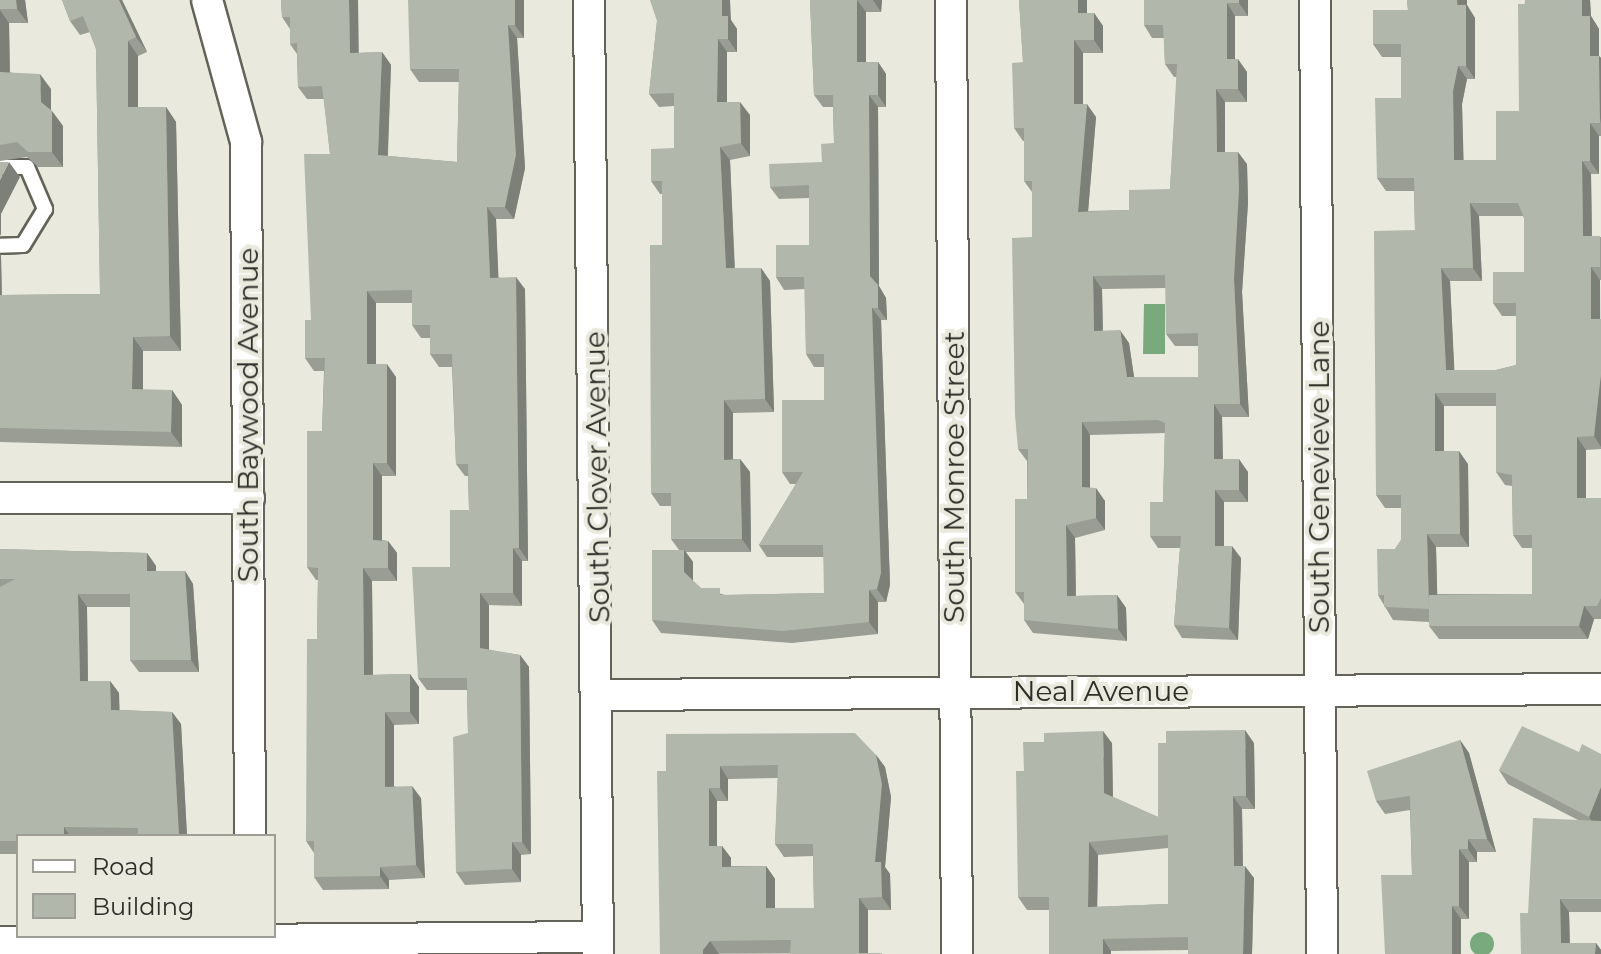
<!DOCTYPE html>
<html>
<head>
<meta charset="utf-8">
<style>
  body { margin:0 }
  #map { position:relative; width:1601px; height:954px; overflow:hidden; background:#e9e9de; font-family:Montserrat,sans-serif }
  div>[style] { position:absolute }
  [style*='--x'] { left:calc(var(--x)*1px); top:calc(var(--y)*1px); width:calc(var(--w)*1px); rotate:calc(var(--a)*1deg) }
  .water>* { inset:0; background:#79aa7d }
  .round { border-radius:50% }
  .roads { filter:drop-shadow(2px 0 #636359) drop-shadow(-2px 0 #636359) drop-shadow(0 2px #636359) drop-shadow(0 -2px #636359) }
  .lane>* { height:14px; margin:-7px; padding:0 7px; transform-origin:7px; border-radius:7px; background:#fff }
  .street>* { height:30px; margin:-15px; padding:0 15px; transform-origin:15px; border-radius:15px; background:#fff }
  .wall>* { inset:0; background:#999d94 }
  .shaded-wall>* { inset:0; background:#7d8078 }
  .building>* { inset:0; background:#b2b7ac }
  span { translate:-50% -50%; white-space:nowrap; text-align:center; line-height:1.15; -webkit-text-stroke:8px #e9e9de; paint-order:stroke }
  .street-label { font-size:28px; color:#2e2e29 }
  .legend { position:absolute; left:16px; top:834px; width:260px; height:104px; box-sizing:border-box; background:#e9e9de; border:2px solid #9e9e96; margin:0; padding:10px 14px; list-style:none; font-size:24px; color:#2e2e29 }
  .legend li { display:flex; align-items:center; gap:16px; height:40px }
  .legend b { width:40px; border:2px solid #9e9e96 }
</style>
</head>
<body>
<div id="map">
  <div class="water">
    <div style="clip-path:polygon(1144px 304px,1165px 304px,1165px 354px,1143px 354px)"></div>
    <div class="round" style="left:1470px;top:932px;width:24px;height:24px"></div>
  </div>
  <div class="roads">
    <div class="lane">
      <div style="--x:0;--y:167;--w:27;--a:0"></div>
      <div style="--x:27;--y:167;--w:46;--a:66.8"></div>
      <div style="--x:45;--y:209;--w:42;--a:121.4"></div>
      <div style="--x:23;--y:245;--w:23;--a:178"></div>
    </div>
    <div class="street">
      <div style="--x:207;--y:0;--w:147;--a:74.6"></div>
      <div style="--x:246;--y:142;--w:694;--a:89.67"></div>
      <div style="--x:589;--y:0;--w:954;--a:89.46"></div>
      <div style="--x:951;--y:0;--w:954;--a:89.64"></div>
      <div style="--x:1315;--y:0;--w:954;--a:89.58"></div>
      <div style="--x:0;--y:498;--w:249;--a:0"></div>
      <div style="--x:600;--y:695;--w:1001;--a:-0.34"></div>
      <div style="--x:0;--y:942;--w:598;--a:-0.48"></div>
    </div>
  </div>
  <div class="wall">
    <div style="clip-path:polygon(0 0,25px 0,28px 23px,9px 23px,10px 72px,51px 89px,51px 110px,63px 126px,63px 167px,38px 167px,27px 157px,0 161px)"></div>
    <div style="clip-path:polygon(62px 0,122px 0,147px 52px,138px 56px,138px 107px,166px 107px,176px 122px,181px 351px,143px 351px,143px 390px,172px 390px,182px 405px,182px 447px,0 442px,0 254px,1px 256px,2px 295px,100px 294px,96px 49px,90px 32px,80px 35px,70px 21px)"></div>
    <div style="clip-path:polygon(281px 0,358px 0,358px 53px,382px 52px,391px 65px,388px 156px,457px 162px,459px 82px,419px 82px,410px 69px,524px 0,524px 38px,517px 38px,525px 168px,514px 219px,496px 219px,498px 277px,525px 289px,528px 561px,522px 561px,522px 606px,489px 605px,489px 650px,520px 655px,529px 667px,531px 854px,521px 855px,521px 882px,465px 885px,456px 872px,468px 733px,467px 690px,427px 690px,418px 678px,450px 567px,469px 510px,468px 476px,465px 476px,456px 464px,452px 367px,439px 367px,430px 354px,430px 338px,421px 338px,412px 325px,412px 303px,376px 303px,376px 364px,396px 377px,396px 476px,382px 476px,382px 540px,388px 541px,397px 553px,397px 581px,372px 581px,373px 675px,410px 674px,419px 687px,419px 724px,394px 725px,394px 786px,421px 798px,425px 878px,389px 880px,389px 889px,323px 890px,314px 877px,314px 853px,306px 841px,317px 639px,318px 580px,316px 580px,307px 567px,322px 431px,324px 371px,314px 371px,305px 358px,311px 320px,330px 154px,324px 99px,307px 99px,298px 87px,297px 54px,290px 44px,290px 29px,282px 17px)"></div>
    <div style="clip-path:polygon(810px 0,882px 0,881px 12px,866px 12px,866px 62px,878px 62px,886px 74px,886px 107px,878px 107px,879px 286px,886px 298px,887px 320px,881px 320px,890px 585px,886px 602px,878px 602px,878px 634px,792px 643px,661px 633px,652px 620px,679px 550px,671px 539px,671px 506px,660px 506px,651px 493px,662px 245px,662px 194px,660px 194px,651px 181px,674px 148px,674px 106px,659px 107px,649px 94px,657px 21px,731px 20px,737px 29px,737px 52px,727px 52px,727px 102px,750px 115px,750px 156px,730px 160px,735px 268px,761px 268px,770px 281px,774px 412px,733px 413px,733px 459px,740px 459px,750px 472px,751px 552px,686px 552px,693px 562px,693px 581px,701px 588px,725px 595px,824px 593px,824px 557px,767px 557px,759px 545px,796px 484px,790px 484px,782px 472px,824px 400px,824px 367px,814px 367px,806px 354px,805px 289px,784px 290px,776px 277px,809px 245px,809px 198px,779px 199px,770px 187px,822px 162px,834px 143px,833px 107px,823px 107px,814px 95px)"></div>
    <div style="clip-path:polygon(evenodd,1019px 0,1087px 0,1087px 13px,1094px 13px,1103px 26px,1103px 53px,1083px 53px,1083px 104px,1096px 117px,1088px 211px,1129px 210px,1170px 189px,1177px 77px,1174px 77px,1165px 64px,1164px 38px,1152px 38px,1144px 25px,1144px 0,1248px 0,1248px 16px,1235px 16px,1235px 59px,1247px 72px,1247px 102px,1225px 102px,1225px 152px,1247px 164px,1248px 203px,1242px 292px,1249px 417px,1222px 417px,1223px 459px,1248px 472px,1248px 502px,1224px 502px,1224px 546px,1241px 558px,1238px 640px,1182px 638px,1174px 625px,1180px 548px,1158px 548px,1150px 536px,1163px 502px,1165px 433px,1090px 435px,1090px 488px,1105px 501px,1105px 530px,1075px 538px,1076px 596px,1117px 595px,1126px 608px,1127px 641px,1033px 633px,1024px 620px,1024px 604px,1015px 592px,1027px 499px,1027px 461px,1018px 449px,1032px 237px,1032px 192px,1024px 181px,1024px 141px,1023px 141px,1014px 128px,1023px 62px,1019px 0,1166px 288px,1166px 334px,1175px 346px,1198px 346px,1198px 377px,1134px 377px,1129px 343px,1103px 331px,1102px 289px,1166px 288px)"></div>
    <div style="clip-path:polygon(evenodd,1407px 0,1467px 0,1467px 5px,1475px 18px,1475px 79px,1467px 79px,1462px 104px,1463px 160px,1496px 160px,1519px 111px,1525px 0,1590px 0,1591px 16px,1599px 29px,1599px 56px,1601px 58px,1601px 136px,1599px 136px,1599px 174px,1591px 174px,1592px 236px,1601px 237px,1601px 280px,1600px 280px,1601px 449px,1586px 450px,1586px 498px,1601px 498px,1601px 619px,1594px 619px,1588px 639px,1439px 639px,1429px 626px,1429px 622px,1393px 620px,1378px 595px,1395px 549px,1401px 540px,1401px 508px,1385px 508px,1376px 495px,1415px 230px,1414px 191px,1386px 191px,1377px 178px,1401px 98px,1401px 57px,1382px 57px,1373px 44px,1408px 10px,1407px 0,1479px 216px,1523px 216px,1524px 218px,1524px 272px,1493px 303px,1502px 316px,1516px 316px,1516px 365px,1496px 370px,1454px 370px,1450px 281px,1482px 281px,1479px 216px,1407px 0,1444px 406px,1496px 406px,1496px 472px,1505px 485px,1512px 486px,1513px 535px,1522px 548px,1532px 548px,1532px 594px,1437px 594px,1436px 547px,1469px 547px,1468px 464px,1444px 451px,1444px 406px)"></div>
    <div style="clip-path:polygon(0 549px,147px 553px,156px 566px,156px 571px,185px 571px,193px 584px,199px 672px,139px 672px,130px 660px,130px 607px,87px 607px,88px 681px,110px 681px,119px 693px,119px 710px,172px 712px,181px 724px,187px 836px,18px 836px,18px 854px,0 854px)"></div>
    <div style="clip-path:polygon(evenodd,666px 734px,876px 755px,885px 767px,891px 797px,885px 867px,890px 874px,891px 910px,868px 910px,868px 953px,660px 954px,666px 771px,666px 734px,778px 778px,775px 844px,784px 857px,813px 856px,814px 908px,775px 908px,775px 879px,766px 866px,731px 866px,731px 858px,722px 846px,717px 846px,717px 801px,728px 801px,728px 779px,778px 778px)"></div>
    <div style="clip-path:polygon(1460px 740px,1469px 753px,1496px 852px,1477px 852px,1477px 862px,1469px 862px,1469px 919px,1461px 919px,1461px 954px,1412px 875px,1410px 810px,1385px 814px,1376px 801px)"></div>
    <div style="clip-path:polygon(evenodd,1112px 743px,1113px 797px,1158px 817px,1254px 743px,1255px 809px,1242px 809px,1243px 866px,1254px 878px,1252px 954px,1188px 954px,1188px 950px,1111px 951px,1111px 954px,1049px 910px,1027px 910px,1018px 897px,1112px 743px,1168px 848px,1168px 904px,1097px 907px,1098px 855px,1168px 848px)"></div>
    <div style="clip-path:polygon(1579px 752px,1601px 754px,1601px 912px,1569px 912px,1570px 943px,1596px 943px,1601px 950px,1601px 954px,1521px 954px,1528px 913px,1578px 820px,1508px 784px,1499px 770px)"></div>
  </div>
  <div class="shaded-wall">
    <div style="clip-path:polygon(16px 0,25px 0,28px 23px,17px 9px)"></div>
    <div style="clip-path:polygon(119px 0,122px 0,147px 52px,136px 37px)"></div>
    <div style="clip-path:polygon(349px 0,358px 0,359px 66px,350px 53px)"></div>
    <div style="clip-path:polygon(515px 0,524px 0,524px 38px,515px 25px)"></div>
    <div style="clip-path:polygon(722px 0,730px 0,731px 20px,737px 29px,737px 52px,728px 39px,722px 16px)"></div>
    <div style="clip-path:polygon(857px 0,866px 12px,866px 74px,857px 62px)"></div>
    <div style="clip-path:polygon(873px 0,882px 0,881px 12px)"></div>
    <div style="clip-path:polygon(1078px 0,1087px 0,1087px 26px,1078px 13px)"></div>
    <div style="clip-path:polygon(1239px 0,1248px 0,1248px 16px,1239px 3px)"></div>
    <div style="clip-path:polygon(1457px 0,1467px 0,1467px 5px,1475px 18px,1475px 79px,1466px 66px)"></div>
    <div style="clip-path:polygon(1582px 0,1590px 0,1591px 16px,1599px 29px,1599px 56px,1601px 58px,1601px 124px,1590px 56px,1582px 16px)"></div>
    <div style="clip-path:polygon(1227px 3px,1235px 16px,1235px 72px,1227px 59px)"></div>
    <div style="clip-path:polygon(0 10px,9px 23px,10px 87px,0 73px)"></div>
    <div style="clip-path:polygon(1094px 13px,1103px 26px,1103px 53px,1094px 40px)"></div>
    <div style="clip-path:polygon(508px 25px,517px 38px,525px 168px,514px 219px,505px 207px)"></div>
    <div style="clip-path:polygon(718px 39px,727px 52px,727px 115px,717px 102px)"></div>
    <div style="clip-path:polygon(1074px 40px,1083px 53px,1083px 117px,1074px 104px)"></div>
    <div style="clip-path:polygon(128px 41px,138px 56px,138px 122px,128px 107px)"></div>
    <div style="clip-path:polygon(382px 52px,391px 65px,387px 168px,378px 155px)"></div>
    <div style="clip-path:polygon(1238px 59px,1247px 72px,1247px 102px,1238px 89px)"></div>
    <div style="clip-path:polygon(878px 62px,886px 74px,886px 107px,878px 95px)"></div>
    <div style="clip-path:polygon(1458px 66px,1467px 79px,1462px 104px,1464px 173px,1454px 160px,1453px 91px)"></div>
    <div style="clip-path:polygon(40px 74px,51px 89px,51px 117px,41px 102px)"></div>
    <div style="clip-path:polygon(1216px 89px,1225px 102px,1225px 164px,1217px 152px)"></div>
    <div style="clip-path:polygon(869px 95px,878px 107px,879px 286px,886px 298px,887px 320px,878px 308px,870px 276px)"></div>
    <div style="clip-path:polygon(740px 102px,750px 115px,750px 156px,741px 143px)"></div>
    <div style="clip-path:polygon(1087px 104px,1096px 117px,1087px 224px,1078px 212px)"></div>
    <div style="clip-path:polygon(166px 107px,176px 122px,181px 351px,170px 336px)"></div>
    <div style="clip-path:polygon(52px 111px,63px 126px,63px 167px,52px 152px)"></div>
    <div style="clip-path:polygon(1590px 123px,1599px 136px,1599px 174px,1590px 161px)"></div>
    <div style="clip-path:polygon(720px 147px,730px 160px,735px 281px,726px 268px)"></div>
    <div style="clip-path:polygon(1238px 152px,1247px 164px,1248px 203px,1242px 292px,1249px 417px,1240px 404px,1234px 279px)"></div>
    <div style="clip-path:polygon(1582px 161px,1591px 174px,1592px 249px,1583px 236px)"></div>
    <div style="clip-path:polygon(9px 162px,20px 177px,1px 214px,1px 236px,0 234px,0 180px)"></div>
    <div style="clip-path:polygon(1470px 203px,1479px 216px,1482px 281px,1473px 268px)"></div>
    <div style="clip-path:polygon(487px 207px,496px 219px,499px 290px,490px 278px)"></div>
    <div style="clip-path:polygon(0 254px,1px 256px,2px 310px,0 307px)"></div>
    <div style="clip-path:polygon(1591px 267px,1600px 280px,1600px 332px,1591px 319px)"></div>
    <div style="clip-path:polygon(761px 268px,770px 281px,774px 412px,765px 399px)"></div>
    <div style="clip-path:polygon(1441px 268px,1450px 281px,1455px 383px,1446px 370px)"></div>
    <div style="clip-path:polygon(1093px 276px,1102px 289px,1103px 344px,1094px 331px)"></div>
    <div style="clip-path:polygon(516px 277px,525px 289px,528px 561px,519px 548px)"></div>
    <div style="clip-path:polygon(367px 291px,376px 303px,376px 377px,367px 364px)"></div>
    <div style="clip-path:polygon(872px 308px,881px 320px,890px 585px,886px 602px,877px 589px)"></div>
    <div style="clip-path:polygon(1120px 330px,1129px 343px,1136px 390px,1127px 377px)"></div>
    <div style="clip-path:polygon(133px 337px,143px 351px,143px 404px,132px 389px)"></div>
    <div style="clip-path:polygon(387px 364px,396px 377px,396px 476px,387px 463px)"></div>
    <div style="clip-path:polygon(1601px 373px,1601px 447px,1594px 436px)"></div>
    <div style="clip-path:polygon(172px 390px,182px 405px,182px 447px,171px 432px)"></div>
    <div style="clip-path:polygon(1435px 393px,1444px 406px,1444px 464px,1435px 451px)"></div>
    <div style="clip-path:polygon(724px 400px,733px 413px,733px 473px,724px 460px)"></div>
    <div style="clip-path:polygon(1214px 404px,1222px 417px,1223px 472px,1214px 459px)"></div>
    <div style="clip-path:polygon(1082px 422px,1090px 435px,1090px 500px,1082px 487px)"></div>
    <div style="clip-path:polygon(1577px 437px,1586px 450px,1586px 511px,1577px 498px)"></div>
    <div style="clip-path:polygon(1459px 451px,1468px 464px,1469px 547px,1460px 534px)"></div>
    <div style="clip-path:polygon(740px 459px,750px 472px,751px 552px,742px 539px)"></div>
    <div style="clip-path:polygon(1239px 459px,1248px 472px,1248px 502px,1239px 490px)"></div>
    <div style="clip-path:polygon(373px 463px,382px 476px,382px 553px,373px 540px)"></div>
    <div style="clip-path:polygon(1096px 488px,1105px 501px,1105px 530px,1096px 518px)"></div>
    <div style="clip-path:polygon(1215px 490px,1224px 502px,1224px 559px,1215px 546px)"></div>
    <div style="clip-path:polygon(1066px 525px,1075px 538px,1076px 609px,1067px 596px)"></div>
    <div style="clip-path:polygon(1427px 534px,1436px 547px,1438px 622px,1429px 609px)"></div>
    <div style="clip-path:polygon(388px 541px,397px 553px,397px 581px,388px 568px)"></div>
    <div style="clip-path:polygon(1232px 546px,1241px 558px,1238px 640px,1229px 628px)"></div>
    <div style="clip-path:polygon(513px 548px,522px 561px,522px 606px,513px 593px)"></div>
    <div style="clip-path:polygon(684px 550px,693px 562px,693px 584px,684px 572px)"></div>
    <div style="clip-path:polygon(147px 553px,156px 566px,156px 584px,147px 571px)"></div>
    <div style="clip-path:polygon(363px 568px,372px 581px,373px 688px,364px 675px)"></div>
    <div style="clip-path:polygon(185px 571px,193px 584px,199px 672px,191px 660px)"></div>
    <div style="clip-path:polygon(869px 590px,878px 602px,878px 634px,869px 622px)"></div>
    <div style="clip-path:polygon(480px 593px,489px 605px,489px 661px,480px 648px)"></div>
    <div style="clip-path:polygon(78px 594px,87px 607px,88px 694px,80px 681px)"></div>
    <div style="clip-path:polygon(1117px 595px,1126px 608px,1127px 641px,1118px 629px)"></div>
    <div style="clip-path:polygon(1584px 606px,1594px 619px,1588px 639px,1579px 626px)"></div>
    <div style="clip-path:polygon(520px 655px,529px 667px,531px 854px,522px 842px)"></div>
    <div style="clip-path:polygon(410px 674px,419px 687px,419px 724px,410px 712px)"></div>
    <div style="clip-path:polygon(110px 681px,119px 693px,120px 722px,111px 710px)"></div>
    <div style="clip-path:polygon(172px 712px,181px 724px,187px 836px,179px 836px)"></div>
    <div style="clip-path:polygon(385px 712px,394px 725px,394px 799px,385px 787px)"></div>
    <div style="clip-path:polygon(1245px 730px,1254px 743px,1255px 809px,1246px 796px)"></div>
    <div style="clip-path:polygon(1103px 731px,1112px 743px,1113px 806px,1104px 793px)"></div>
    <div style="clip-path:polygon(1460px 740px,1469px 753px,1496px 852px,1487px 839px)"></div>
    <div style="clip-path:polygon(876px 755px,885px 767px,891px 797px,885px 867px,890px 874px,891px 910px,882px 897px,875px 862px)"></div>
    <div style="clip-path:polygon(720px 766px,728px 779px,728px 801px,720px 788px)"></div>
    <div style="clip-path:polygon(412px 786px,421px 798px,425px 878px,416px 865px)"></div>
    <div style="clip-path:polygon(1601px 787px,1601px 825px,1599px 831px,1589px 817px)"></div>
    <div style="clip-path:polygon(709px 788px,717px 801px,717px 859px,709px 846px)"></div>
    <div style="clip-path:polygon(1233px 796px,1242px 809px,1243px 878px,1234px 866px)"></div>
    <div style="clip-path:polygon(64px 827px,70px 836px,64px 836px)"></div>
    <div style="clip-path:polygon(1468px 839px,1477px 852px,1477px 862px,1468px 849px)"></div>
    <div style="clip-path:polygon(512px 842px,521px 855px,521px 882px,512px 869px)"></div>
    <div style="clip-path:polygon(1089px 842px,1098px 855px,1097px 920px,1088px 907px)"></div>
    <div style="clip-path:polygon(722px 846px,731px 858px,731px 879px,722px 867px)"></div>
    <div style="clip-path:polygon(1459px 849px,1469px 862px,1469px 919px,1459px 906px)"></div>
    <div style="clip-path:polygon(766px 866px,775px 879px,775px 921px,766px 908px)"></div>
    <div style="clip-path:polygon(1245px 866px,1254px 878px,1252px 954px,1243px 954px)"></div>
    <div style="clip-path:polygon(380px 867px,389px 880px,389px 889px,380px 876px)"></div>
    <div style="clip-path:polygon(859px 898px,868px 910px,868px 954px,859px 953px)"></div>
    <div style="clip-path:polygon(1560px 899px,1569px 912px,1570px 954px,1561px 943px)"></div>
    <div style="clip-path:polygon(1452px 906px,1461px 919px,1461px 954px,1452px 954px)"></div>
    <div style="clip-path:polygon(1103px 939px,1111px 951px,1111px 954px,1103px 954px)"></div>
    <div style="clip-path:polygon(710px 941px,719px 954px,703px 954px,703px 950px)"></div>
    <div style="clip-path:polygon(1596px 943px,1601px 950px,1601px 954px,1595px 954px)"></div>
  </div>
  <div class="building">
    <div style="clip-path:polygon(0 0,16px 0,17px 9px,0 9px)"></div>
    <div style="clip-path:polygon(62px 0,119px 0,136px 37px,128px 41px,128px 107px,166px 107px,170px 336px,133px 337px,132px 389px,172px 390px,171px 432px,0 428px,0 295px,100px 294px,96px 49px,83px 16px,70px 21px)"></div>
    <div style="clip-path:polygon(281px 0,349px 0,350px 53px,382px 52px,378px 155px,457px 162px,459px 69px,410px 69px,408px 0,515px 0,515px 25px,508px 25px,516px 155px,505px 207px,487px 207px,490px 278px,516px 277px,519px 548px,513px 548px,513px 593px,480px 593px,480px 648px,520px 655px,522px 842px,512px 842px,512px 869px,456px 872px,453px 737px,468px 733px,467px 678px,418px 678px,412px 567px,450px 567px,450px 510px,469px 510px,468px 464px,456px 464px,452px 354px,430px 354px,430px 325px,412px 325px,412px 290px,367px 291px,367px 364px,387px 364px,387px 463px,373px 463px,373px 540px,388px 541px,388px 568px,363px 568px,364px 675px,410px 674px,410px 712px,385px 712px,385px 787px,412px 786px,416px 865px,380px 867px,380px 876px,314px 877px,314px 841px,306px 841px,307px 639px,317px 639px,318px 568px,307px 567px,307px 431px,322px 431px,325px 358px,305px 358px,305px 320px,311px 320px,304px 154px,330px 154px,322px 86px,298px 87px,297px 43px,290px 44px,290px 17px,282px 17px)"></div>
    <div style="clip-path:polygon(650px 0,722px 0,722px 16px,728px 16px,728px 39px,718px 39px,717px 102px,740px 102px,741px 143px,720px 147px,726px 268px,761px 268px,765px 399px,724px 400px,724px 460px,740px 459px,742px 539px,671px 539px,671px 493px,651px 493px,650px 245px,662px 245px,662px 181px,651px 181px,651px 149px,674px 148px,674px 93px,649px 94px,657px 21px)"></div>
    <div style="clip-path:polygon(810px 0,857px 0,857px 62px,878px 62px,878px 95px,869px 95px,870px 276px,878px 285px,878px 308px,872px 308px,881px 573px,877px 589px,869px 590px,869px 622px,783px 631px,652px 620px,652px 550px,684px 550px,684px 572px,701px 588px,720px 588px,720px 595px,824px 593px,823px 545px,759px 545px,803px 472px,782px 472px,782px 400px,824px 400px,824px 354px,806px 354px,804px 277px,776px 277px,776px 245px,809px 245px,809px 185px,770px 187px,769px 164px,822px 162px,821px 144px,834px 143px,833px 95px,814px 95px)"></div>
    <div style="clip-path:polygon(evenodd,1019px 0,1078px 0,1078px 13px,1094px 13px,1094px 40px,1074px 40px,1074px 104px,1087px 104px,1078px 212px,1129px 210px,1129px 190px,1170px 189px,1177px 64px,1165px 64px,1163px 25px,1144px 25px,1144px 0,1239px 0,1239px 3px,1227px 3px,1227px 59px,1238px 59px,1238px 89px,1216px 89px,1217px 152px,1238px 152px,1239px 190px,1234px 279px,1240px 404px,1214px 404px,1214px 459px,1239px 459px,1239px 490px,1215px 490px,1215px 546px,1232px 546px,1229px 628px,1174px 625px,1181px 536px,1150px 536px,1150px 502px,1163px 502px,1165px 423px,1158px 420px,1082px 422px,1082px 487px,1096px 488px,1096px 518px,1066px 525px,1067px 596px,1117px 595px,1118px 629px,1024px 620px,1024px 592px,1015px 592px,1015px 499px,1027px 499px,1028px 449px,1018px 449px,1015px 415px,1012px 238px,1032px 237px,1032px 181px,1024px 181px,1024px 128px,1014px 128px,1012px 63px,1023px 62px,1019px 0,1165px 275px,1166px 334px,1198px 333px,1198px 377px,1127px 377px,1120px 330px,1094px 331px,1093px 276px,1165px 275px)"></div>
    <div style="clip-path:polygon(evenodd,1407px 0,1457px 0,1457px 5px,1466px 5px,1466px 66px,1458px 66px,1453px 91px,1454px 160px,1496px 160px,1496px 111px,1519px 111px,1518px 4px,1525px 4px,1525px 0,1582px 0,1582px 16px,1590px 16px,1590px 56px,1599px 56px,1600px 123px,1590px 123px,1590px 161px,1582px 161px,1583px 236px,1600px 236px,1600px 267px,1591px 267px,1591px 319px,1601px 319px,1601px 373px,1594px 436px,1577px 437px,1577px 498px,1601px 498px,1601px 598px,1597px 606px,1584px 606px,1579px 626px,1429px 626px,1429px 595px,1532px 594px,1532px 535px,1513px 535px,1512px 475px,1496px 472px,1496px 393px,1435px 393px,1435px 451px,1459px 451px,1460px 534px,1427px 534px,1429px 609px,1384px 607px,1384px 595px,1378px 595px,1377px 549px,1395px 549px,1401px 540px,1401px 495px,1376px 495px,1374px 231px,1415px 230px,1414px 178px,1377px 178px,1375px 98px,1401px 98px,1401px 44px,1373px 44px,1373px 10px,1408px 10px,1407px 0,1470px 203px,1518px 203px,1524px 218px,1524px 272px,1493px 272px,1493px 303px,1516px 303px,1516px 365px,1496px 370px,1446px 370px,1441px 268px,1473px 268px,1470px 203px)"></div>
    <div style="clip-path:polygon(0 72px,40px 74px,41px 102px,52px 111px,52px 152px,28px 152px,17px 142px,0 145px)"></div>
    <div style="clip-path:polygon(0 162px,9px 162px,0 180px)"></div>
    <div style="clip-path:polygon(0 549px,147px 553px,147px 571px,185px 571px,191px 660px,130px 660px,130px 594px,78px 594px,80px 681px,110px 681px,111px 710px,172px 712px,179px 836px,138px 836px,138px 828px,64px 827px,64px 836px,18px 836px,18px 841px,0 841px,0 587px,15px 579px,0 579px)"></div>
    <div style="clip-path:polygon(1522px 726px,1579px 752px,1582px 744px,1601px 754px,1601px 787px,1589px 817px,1499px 770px)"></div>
    <div style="clip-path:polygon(evenodd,1245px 730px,1246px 796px,1233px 796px,1234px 866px,1245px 866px,1243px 954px,1188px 954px,1188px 937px,1103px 939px,1103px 954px,1049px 954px,1049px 897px,1018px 897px,1016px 771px,1024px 771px,1023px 742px,1044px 742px,1044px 733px,1103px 731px,1104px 793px,1158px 817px,1158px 743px,1166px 743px,1166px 731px,1245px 730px,1168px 835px,1168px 904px,1088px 907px,1089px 842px,1168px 835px)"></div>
    <div style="clip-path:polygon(evenodd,855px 733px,876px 755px,882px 784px,875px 862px,881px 862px,882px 897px,859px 898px,859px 953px,882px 953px,882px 954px,790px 954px,791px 940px,710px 941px,703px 950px,703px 954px,660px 954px,657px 771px,666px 771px,666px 734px,855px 733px,778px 765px,775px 844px,813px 844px,814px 908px,766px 908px,766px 866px,722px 867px,722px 846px,709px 846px,709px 788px,720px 788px,720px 766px,778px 765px)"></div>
    <div style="clip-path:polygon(1460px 740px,1487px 839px,1468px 839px,1468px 849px,1459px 849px,1459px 906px,1452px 906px,1452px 954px,1385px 954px,1381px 875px,1412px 875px,1410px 796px,1376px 801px,1367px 771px)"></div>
    <div style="clip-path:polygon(1533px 818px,1601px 821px,1601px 899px,1560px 899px,1561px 943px,1596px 943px,1595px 954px,1521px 954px,1520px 913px,1528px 913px)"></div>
  </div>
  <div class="street-label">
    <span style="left:248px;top:415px;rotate:-90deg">South Baywood Avenue</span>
    <span style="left:597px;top:477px;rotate:-91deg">South Clover Avenue</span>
    <span style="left:954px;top:477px;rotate:-90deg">South Monroe Street</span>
    <span style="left:1319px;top:477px;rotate:-90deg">South Genevieve Lane</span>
    <span style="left:1101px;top:691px">Neal Avenue</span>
  </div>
  <ul class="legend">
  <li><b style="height:10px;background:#fff"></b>Road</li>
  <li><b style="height:22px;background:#b2b7ac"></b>Building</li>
  </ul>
</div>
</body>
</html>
